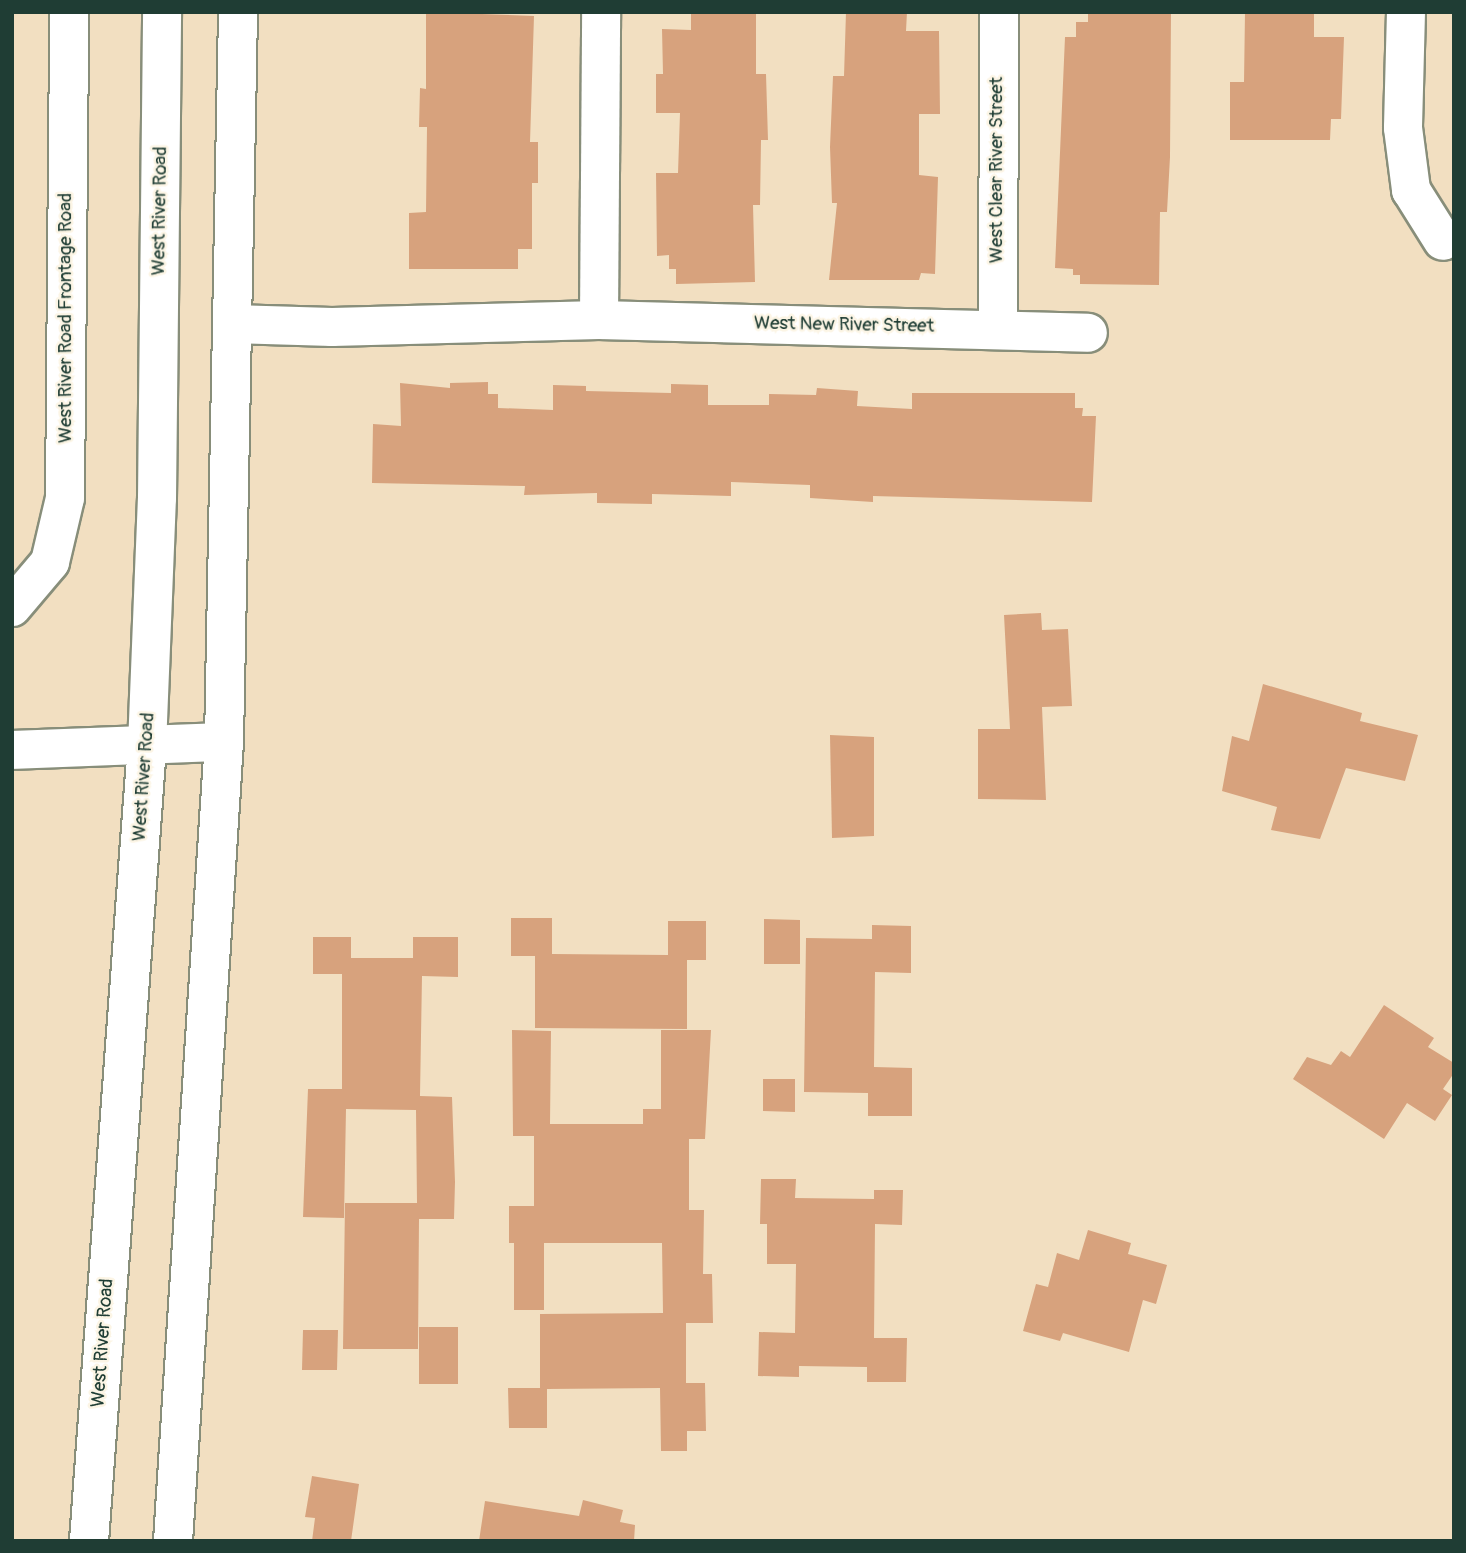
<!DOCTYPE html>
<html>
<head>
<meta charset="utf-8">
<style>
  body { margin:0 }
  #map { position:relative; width:1466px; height:1553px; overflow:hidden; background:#f2dfc1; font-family:Pangolin,sans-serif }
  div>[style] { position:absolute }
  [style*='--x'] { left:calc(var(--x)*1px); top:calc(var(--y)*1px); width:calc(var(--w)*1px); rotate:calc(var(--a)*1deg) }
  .building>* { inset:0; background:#d7a27d }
  .roads { filter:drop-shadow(2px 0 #888e7a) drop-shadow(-2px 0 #888e7a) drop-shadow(0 2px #888e7a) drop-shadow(0 -2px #888e7a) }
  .minor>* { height:38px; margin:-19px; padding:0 19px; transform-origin:19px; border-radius:19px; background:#fff }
  .major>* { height:38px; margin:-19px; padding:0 19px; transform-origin:19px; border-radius:19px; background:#fff }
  span { translate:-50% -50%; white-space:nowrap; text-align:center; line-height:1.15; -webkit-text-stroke:5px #fcf5e5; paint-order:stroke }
  .street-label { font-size:19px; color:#1f3d34 }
  .frame { position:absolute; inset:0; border:14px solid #1f3d34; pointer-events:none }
</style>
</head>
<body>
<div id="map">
  <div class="building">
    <div style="clip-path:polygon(426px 12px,534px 16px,530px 142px,538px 142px,538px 183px,532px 183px,532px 249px,518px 249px,518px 269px,409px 269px,409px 213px,426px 212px,427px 127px,419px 127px,420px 88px,426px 89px)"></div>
    <div style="clip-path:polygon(691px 12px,756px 12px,756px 74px,766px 74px,768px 140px,761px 140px,760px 205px,753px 205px,755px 282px,676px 284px,676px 269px,669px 269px,669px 255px,657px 256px,656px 173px,678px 173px,680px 113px,656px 113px,656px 74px,663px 74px,662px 29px,691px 30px)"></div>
    <div style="clip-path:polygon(846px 12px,907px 12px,906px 31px,939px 31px,940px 114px,919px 114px,919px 175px,938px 177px,935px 274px,921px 273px,919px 280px,829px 280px,837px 203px,832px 203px,830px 147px,833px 76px,844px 76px)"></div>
    <div style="clip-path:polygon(1088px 12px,1171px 12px,1170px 157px,1167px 212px,1160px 212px,1159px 285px,1080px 284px,1080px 275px,1073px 275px,1073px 269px,1055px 268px,1065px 37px,1076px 37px,1076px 22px,1088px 22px)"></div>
    <div style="clip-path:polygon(1245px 12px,1314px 13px,1314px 37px,1344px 37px,1341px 119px,1331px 119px,1330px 140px,1230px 140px,1230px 82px,1244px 82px)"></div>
    <div style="clip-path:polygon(488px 382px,488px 394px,498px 394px,498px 408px,553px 410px,553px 385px,586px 386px,586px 391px,671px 393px,671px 384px,708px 385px,708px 405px,769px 405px,769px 394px,816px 395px,817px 388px,858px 391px,857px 406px,912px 409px,912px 393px,1075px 393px,1075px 408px,1083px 408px,1082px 416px,1096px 416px,1092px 502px,873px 496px,873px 502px,810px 498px,810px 485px,731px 482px,731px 496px,652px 494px,652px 504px,597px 503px,597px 493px,524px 495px,525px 486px,372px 483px,373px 424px,401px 426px,400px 383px,450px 388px,450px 383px)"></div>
    <div style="clip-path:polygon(1041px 613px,1042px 630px,1068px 629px,1072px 706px,1042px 707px,1046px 800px,978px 799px,978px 729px,1010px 729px,1004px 615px)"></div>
    <div style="clip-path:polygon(1263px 684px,1362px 713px,1360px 721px,1418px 735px,1405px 781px,1346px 768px,1320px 839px,1271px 830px,1277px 807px,1222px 791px,1232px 736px,1249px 741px)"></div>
    <div style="clip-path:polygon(830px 735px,874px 737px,874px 836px,832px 838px)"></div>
    <div style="clip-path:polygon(511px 918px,552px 918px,552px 954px,668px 955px,668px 921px,706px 921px,706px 960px,687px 960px,687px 1029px,535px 1028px,535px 956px,511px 956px)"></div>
    <div style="clip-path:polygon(764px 919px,800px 920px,800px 964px,764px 964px)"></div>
    <div style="clip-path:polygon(872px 925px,911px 926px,911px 973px,875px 972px,874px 1067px,912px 1068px,912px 1116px,868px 1116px,868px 1093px,804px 1092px,806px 938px,872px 939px)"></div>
    <div style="clip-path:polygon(313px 937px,351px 937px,351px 958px,413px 958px,413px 937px,458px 937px,458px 977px,422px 976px,420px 1096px,452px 1097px,455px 1182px,454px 1219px,419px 1219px,418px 1349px,343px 1349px,345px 1203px,417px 1203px,416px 1110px,346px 1109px,344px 1218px,303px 1217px,308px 1089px,342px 1089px,342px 974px,313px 974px)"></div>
    <div style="clip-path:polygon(1384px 1005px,1434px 1038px,1428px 1047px,1454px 1063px,1454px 1073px,1443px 1089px,1452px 1095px,1435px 1121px,1407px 1103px,1384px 1139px,1293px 1079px,1307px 1057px,1331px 1065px,1341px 1051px,1350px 1057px)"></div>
    <div style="clip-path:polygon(512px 1030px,551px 1031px,550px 1124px,643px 1124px,643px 1109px,661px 1109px,661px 1030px,711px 1030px,705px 1139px,689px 1139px,689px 1210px,704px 1210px,703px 1274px,712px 1274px,713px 1323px,686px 1323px,686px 1383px,705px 1383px,706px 1431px,687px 1431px,687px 1451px,661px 1451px,660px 1388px,547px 1389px,547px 1428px,509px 1428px,508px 1388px,540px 1388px,540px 1314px,663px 1313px,662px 1243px,544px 1243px,544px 1310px,514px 1310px,514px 1243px,509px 1243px,509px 1206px,534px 1206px,534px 1136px,513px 1136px)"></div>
    <div style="clip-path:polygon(763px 1079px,795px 1079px,795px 1112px,763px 1111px)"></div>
    <div style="clip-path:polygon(761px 1179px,796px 1179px,795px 1198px,874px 1199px,874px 1190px,903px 1190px,902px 1225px,875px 1224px,874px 1338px,907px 1338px,906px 1382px,867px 1382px,867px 1367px,799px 1366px,799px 1377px,758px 1376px,759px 1332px,795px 1333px,796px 1264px,767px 1264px,767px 1224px,760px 1224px)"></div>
    <div style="clip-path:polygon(1088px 1230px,1131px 1243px,1128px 1254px,1167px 1265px,1156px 1304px,1143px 1300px,1129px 1352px,1063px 1333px,1060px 1341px,1023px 1331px,1036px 1284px,1048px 1287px,1057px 1253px,1079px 1260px)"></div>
    <div style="clip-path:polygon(419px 1327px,458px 1327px,458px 1384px,419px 1384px)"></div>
    <div style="clip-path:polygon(303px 1330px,338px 1330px,337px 1370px,302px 1370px)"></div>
    <div style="clip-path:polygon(312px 1476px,359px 1484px,351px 1541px,312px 1541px,315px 1518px,305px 1517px)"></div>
    <div style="clip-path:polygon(583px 1500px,623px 1510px,620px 1522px,635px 1525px,634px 1541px,479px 1541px,485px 1501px,579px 1516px)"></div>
  </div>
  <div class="roads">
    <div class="minor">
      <div style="--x:1406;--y:12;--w:116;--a:91.5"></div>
      <div style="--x:1403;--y:128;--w:63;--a:82.6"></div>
      <div style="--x:1411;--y:190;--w:60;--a:57.9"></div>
      <div style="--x:599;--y:320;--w:308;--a:-89.6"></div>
      <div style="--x:232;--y:324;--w:100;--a:1.7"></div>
      <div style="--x:332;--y:327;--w:267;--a:-1.5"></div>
      <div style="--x:599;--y:320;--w:489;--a:1.5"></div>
      <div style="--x:998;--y:328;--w:316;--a:-89.8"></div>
      <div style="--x:12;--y:607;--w:59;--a:-49.8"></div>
      <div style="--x:50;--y:562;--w:66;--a:-76.8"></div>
      <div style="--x:65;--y:498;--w:486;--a:-89.5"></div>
      <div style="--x:12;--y:750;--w:212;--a:-2.2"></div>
    </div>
    <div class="major">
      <div style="--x:89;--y:1541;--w:797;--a:-85.83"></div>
      <div style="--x:147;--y:746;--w:248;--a:-87.7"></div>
      <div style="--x:157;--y:498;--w:486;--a:-89.4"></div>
      <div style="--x:173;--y:1541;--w:801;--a:-86.35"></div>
      <div style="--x:224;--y:742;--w:730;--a:-88.9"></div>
    </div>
  </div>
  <div class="street-label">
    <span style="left:997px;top:170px;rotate:-90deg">West Clear River Street</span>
    <span style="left:160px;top:211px;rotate:-89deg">West River Road</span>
    <span style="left:66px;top:318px;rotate:-90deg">West River Road Frontage Road</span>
    <span style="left:844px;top:325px;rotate:1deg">West New River Street</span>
    <span style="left:144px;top:777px;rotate:-86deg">West River Road</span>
    <span style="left:103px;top:1343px;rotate:-86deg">West River Road</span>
  </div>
  <div class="frame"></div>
</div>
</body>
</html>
